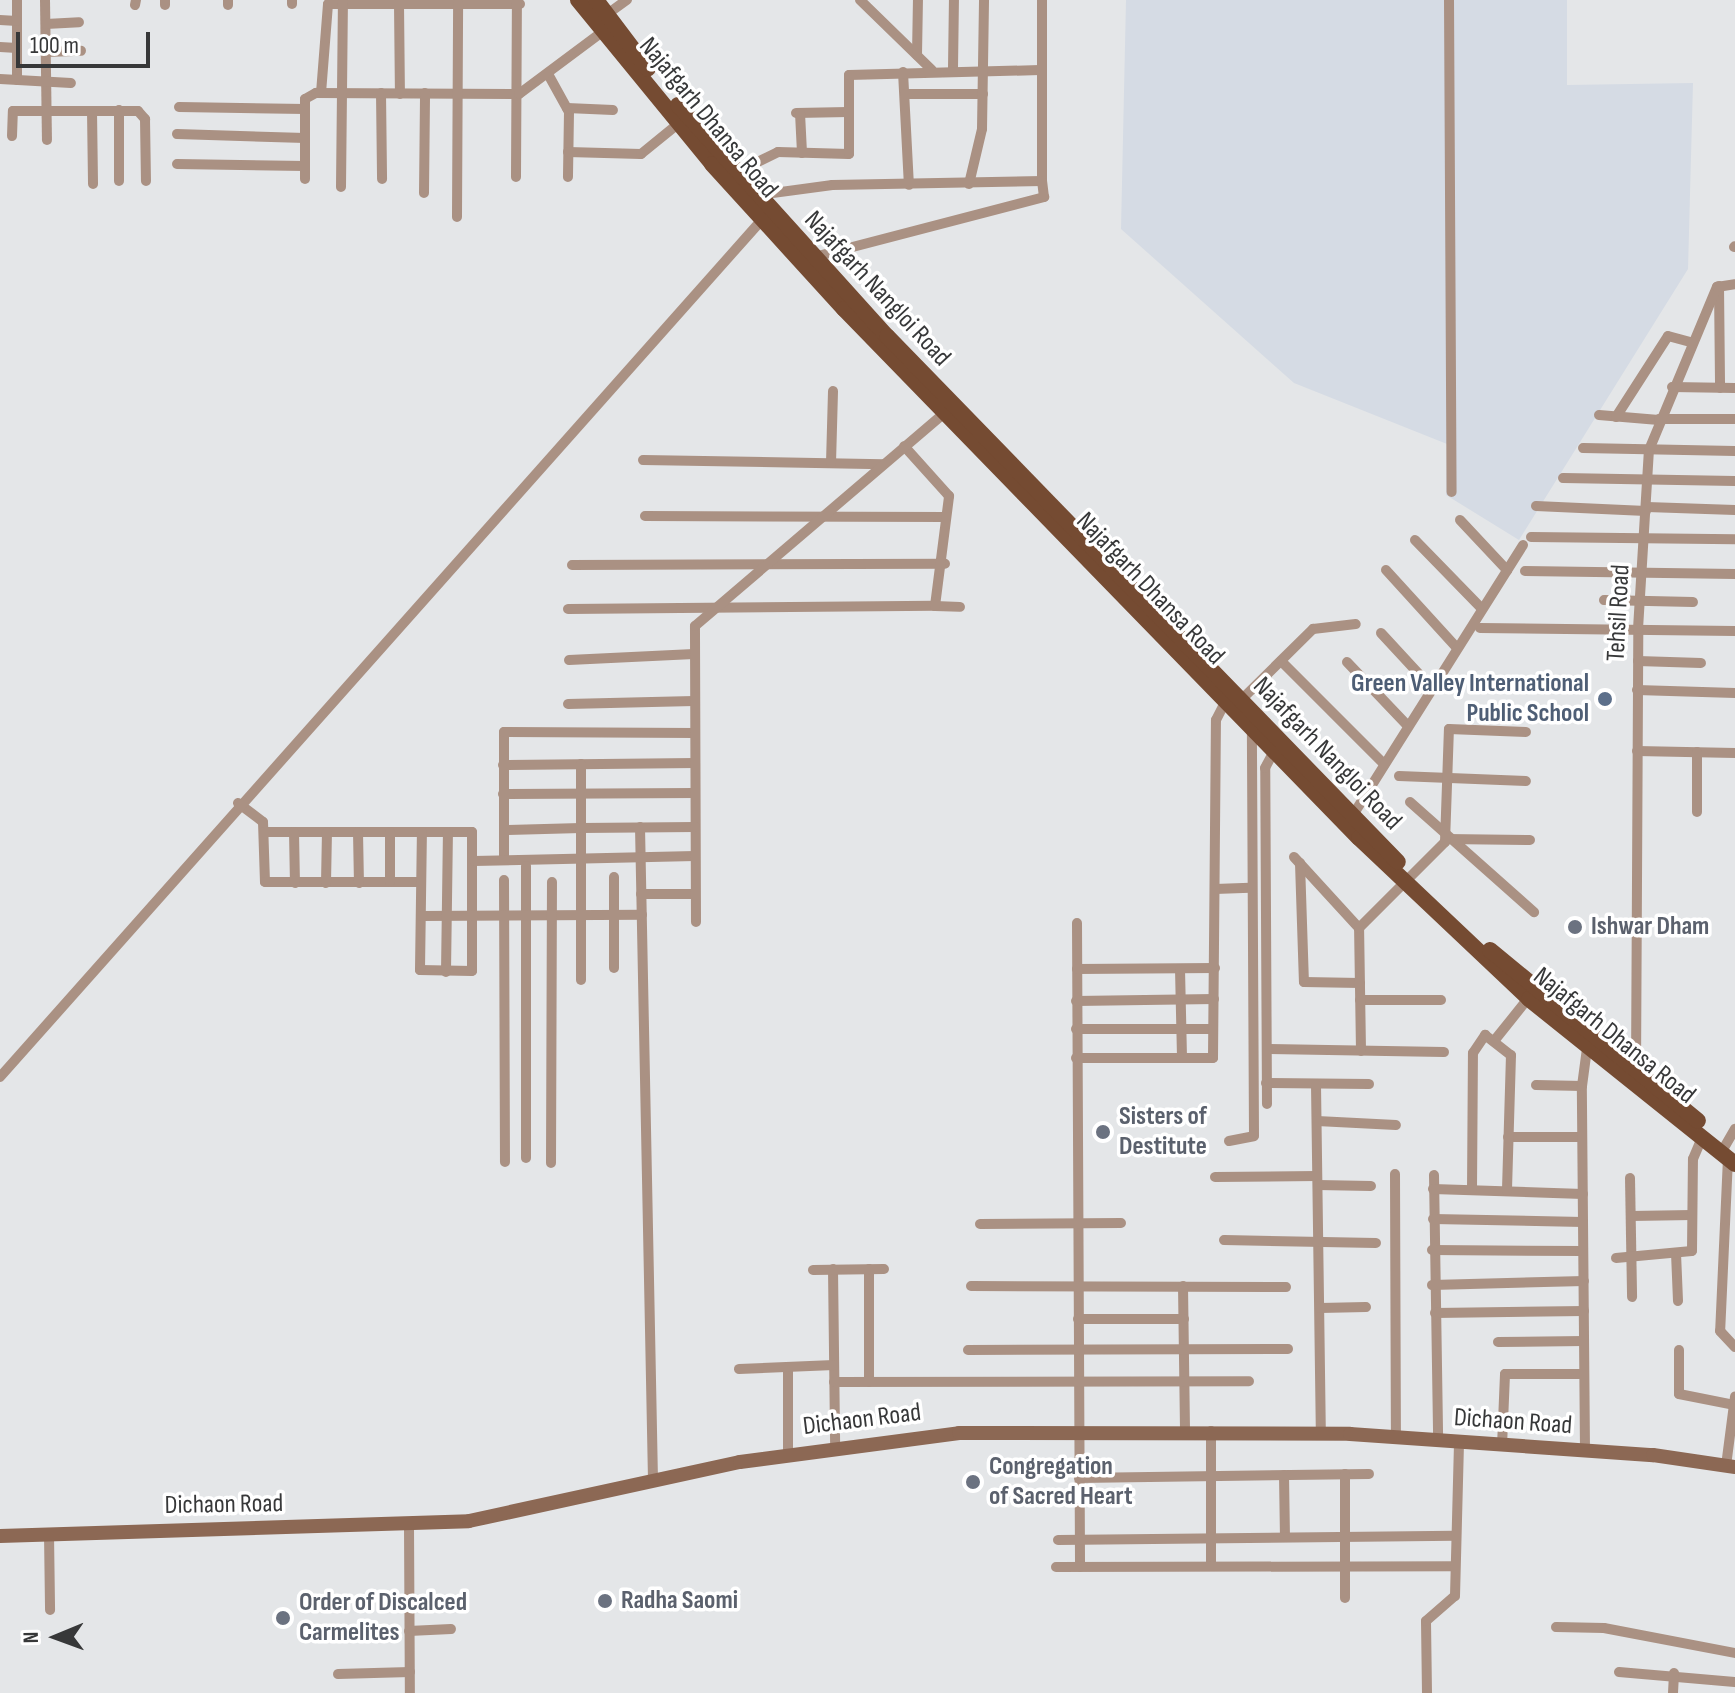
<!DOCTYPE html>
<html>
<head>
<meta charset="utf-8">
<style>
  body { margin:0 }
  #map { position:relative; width:1735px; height:1693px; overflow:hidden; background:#e4e6e8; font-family:"Sofia Sans Condensed",sans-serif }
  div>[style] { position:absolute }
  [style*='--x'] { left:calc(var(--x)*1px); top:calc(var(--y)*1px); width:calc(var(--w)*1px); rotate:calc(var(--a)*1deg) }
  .built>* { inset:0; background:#d5dbe4 }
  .street>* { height:10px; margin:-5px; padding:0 5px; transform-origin:5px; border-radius:5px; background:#aa9183 }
  .secondary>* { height:14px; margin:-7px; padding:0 7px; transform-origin:7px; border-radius:7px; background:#8c6854 }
  .primary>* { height:16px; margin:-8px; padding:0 8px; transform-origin:8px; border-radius:8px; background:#754b32 }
  .dots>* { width:22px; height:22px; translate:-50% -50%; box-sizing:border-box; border:4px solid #fff; border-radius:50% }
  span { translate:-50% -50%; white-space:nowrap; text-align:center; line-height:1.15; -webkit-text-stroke:7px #fff; paint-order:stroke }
  .street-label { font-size:26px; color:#373839 }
  .service-label { font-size:26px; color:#4e5e75; font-weight:700 }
  .right { translate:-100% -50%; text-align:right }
  .worship-label { font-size:26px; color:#5b616d; font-weight:700 }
  .left { translate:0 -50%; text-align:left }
  .north { position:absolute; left:16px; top:1597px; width:80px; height:80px; -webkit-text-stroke:6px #fff; paint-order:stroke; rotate:269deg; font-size:22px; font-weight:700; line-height:32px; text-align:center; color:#373839 }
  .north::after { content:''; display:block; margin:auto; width:28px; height:36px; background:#373839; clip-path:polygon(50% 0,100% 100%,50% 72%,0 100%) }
  .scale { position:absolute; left:16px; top:32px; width:134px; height:36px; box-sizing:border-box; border:4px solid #373839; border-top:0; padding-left:10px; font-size:24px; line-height:28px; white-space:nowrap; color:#373839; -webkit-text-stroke:6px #fff; paint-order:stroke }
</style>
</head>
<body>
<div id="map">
  <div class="built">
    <div style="clip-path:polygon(1126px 0,1567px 0,1567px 85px,1693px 83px,1688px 269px,1519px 540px,1446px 495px,1447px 444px,1294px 383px,1121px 229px)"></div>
  </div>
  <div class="street">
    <div style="--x:17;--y:0;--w:80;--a:90"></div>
    <div style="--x:45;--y:0;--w:140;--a:89.2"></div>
    <div style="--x:165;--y:0;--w:5;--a:90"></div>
    <div style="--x:292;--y:0;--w:4;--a:90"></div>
    <div style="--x:860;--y:0;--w:100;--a:44.2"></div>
    <div style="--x:1449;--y:0;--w:492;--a:89.7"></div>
    <div style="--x:399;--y:4;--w:90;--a:89.4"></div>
    <div style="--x:135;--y:5;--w:5;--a:-79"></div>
    <div style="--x:228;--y:5;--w:5;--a:-90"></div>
    <div style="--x:606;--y:15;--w:26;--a:-36"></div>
    <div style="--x:0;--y:20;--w:17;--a:3"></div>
    <div style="--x:46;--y:24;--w:33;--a:-3"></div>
    <div style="--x:0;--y:47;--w:17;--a:3"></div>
    <div style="--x:46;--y:52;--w:35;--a:-2"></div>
    <div style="--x:917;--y:55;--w:55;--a:-89"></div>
    <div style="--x:953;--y:68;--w:68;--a:-89.2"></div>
    <div style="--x:903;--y:72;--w:113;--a:87"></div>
    <div style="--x:548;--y:74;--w:43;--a:61.1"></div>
    <div style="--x:569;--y:112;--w:65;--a:90.9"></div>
    <div style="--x:0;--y:79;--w:71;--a:3.2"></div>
    <div style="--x:321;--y:93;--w:89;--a:-85.5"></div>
    <div style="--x:328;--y:4;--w:192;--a:0"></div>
    <div style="--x:381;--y:93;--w:86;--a:89.3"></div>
    <div style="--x:905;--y:94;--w:78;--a:0"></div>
    <div style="--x:179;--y:107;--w:126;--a:0.9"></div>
    <div style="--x:567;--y:108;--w:46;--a:2.5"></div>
    <div style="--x:119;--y:110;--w:71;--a:90"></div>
    <div style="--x:92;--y:111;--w:73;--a:89.2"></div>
    <div style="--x:796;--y:113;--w:52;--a:-1.1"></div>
    <div style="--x:800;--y:113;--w:40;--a:87.1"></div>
    <div style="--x:177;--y:134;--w:128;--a:1.8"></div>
    <div style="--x:12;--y:136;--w:25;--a:-88"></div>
    <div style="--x:13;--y:111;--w:125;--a:0"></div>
    <div style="--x:138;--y:111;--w:11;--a:49"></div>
    <div style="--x:145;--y:119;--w:62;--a:89.1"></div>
    <div style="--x:568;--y:152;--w:73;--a:1.6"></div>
    <div style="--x:641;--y:154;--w:49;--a:-39.2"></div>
    <div style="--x:177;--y:164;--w:128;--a:0.9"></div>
    <div style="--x:735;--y:173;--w:48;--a:-26"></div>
    <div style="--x:778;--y:152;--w:71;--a:1.6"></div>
    <div style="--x:849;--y:154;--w:79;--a:-90"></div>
    <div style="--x:849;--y:75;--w:191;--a:-1.5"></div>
    <div style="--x:516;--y:177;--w:177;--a:-89.7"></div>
    <div style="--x:305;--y:179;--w:80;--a:-90"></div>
    <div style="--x:305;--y:99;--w:13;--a:-29"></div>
    <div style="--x:316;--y:93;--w:203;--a:0.3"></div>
    <div style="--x:519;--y:94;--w:107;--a:-36.7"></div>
    <div style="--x:969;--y:184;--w:57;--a:-76.7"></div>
    <div style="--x:982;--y:129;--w:129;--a:-89.1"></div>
    <div style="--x:341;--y:187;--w:187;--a:-89.4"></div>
    <div style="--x:424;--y:193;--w:100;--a:-89.4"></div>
    <div style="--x:758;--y:195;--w:75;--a:-7.7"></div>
    <div style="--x:832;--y:185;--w:210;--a:-1.1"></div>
    <div style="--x:1042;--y:181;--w:181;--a:-90"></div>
    <div style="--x:457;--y:217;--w:213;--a:-89.7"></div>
    <div style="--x:1734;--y:247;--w:1;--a:-45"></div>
    <div style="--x:814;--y:257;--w:238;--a:-14.6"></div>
    <div style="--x:1044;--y:197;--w:16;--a:-97"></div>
    <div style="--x:1719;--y:286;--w:102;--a:89.4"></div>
    <div style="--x:1672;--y:387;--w:63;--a:0.9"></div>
    <div style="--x:1599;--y:415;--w:60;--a:4.8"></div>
    <div style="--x:1616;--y:417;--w:96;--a:-57.3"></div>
    <div style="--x:1668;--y:336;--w:24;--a:15"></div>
    <div style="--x:1659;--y:419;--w:76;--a:0"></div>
    <div style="--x:1583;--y:448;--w:152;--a:1.1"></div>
    <div style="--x:643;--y:460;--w:240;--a:1"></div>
    <div style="--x:831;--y:463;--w:72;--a:-88.4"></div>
    <div style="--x:1563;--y:478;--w:172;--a:1"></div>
    <div style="--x:1536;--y:506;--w:110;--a:2.6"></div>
    <div style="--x:1647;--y:507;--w:88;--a:2"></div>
    <div style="--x:645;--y:516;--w:301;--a:0.2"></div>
    <div style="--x:1460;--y:520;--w:69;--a:46.8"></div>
    <div style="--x:1531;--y:537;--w:204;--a:0.6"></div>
    <div style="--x:1415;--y:540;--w:96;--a:45.8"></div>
    <div style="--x:572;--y:565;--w:373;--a:-0.2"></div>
    <div style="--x:1386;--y:570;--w:105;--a:47.7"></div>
    <div style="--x:1525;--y:571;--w:210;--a:0.8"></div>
    <div style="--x:1604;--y:600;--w:89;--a:1.3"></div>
    <div style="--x:935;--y:606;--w:25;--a:2"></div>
    <div style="--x:568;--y:609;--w:367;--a:-0.5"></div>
    <div style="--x:935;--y:606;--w:111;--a:-82.7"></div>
    <div style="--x:949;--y:496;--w:67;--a:-132"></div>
    <div style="--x:1480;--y:628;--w:255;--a:0.7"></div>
    <div style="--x:1381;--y:633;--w:75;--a:47.2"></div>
    <div style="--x:569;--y:660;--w:125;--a:-2.7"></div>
    <div style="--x:1281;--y:661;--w:146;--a:45"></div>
    <div style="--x:1638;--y:661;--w:63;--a:1.8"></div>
    <div style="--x:1347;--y:662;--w:88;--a:46.4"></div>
    <div style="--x:1637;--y:690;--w:98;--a:1.8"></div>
    <div style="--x:1242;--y:699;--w:100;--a:-44.6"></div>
    <div style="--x:1313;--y:629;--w:43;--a:-6.6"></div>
    <div style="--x:568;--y:704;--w:126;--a:-1.4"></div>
    <div style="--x:1637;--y:751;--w:98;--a:1.2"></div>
    <div style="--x:1697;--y:752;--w:60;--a:90"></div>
    <div style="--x:503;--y:765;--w:192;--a:-0.6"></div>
    <div style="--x:1399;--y:776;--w:127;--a:2.3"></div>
    <div style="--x:503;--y:794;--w:192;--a:-0.3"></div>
    <div style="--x:1410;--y:802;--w:166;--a:41.6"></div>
    <div style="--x:238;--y:803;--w:31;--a:37"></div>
    <div style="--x:263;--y:822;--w:60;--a:88.1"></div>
    <div style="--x:265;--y:882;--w:156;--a:0"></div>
    <div style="--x:1353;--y:815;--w:319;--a:-57.8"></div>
    <div style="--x:640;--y:827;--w:655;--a:88.86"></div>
    <div style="--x:504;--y:830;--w:77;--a:-1.5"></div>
    <div style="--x:581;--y:828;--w:64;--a:-90"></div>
    <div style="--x:264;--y:832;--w:208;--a:0"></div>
    <div style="--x:472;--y:832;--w:139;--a:90"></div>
    <div style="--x:472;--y:971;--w:52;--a:-178.9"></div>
    <div style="--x:420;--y:970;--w:138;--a:-89.2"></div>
    <div style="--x:294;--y:832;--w:51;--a:88.9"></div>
    <div style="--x:358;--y:832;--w:51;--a:88.9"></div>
    <div style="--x:1446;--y:839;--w:84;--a:0.7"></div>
    <div style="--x:1294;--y:857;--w:96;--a:47.5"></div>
    <div style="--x:504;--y:860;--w:128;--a:-90"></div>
    <div style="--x:504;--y:732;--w:191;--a:0.3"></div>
    <div style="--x:474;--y:861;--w:221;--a:-1.3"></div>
    <div style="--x:1300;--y:863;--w:119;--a:88.1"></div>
    <div style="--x:1304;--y:982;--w:56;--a:1"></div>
    <div style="--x:526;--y:866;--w:292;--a:90"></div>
    <div style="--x:504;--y:880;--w:282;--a:89.8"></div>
    <div style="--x:390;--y:882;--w:50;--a:-90"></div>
    <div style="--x:326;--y:883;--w:51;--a:-88.9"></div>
    <div style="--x:1215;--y:889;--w:35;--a:-2"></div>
    <div style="--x:641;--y:894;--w:54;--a:0"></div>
    <div style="--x:421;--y:916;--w:221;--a:-0.3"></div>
    <div style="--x:696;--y:922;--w:296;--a:-90.2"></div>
    <div style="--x:695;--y:626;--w:334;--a:-40.5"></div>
    <div style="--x:1077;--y:923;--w:644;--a:89.73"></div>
    <div style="--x:614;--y:968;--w:91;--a:-90"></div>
    <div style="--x:1077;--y:969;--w:138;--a:-0.4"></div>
    <div style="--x:1180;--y:969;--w:89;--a:88.7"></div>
    <div style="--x:446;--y:972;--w:140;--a:-89.2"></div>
    <div style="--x:581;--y:980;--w:152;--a:-90"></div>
    <div style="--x:581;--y:828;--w:114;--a:-0.5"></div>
    <div style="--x:1360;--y:1000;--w:81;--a:0"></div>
    <div style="--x:1076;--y:1001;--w:138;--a:-0.8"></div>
    <div style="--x:1076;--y:1029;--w:137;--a:0"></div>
    <div style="--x:1494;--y:1041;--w:58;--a:-51.3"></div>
    <div style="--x:1267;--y:1049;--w:177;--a:1"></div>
    <div style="--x:1361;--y:1051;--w:123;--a:-90.9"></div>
    <div style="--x:1359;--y:928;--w:122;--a:-45"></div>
    <div style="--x:1445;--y:842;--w:113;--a:-88"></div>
    <div style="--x:1449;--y:729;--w:77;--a:2.2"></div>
    <div style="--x:1076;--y:1058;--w:137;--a:0"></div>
    <div style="--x:1213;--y:1058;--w:338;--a:-89.5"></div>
    <div style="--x:1216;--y:720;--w:20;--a:-63"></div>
    <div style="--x:1636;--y:1071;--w:442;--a:-89.7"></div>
    <div style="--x:1638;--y:629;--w:179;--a:-86.5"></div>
    <div style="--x:1649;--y:450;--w:177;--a:-67.4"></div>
    <div style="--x:1717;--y:287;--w:18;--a:-9"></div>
    <div style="--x:0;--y:1077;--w:1153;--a:-48.37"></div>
    <div style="--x:1266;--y:1083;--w:103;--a:0.6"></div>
    <div style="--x:1316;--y:1085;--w:348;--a:89.2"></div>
    <div style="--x:1536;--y:1085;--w:46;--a:1.2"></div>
    <div style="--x:1267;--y:1104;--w:336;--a:-90.3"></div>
    <div style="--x:1265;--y:768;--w:19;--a:-62"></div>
    <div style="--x:1317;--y:1121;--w:79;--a:2.9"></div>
    <div style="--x:1508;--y:1137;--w:74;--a:0"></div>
    <div style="--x:1229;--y:1141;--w:25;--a:-11"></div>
    <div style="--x:1254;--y:1136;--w:407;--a:-90.3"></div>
    <div style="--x:1721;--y:1153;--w:28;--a:-60"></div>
    <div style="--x:1728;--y:1158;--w:173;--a:92.6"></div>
    <div style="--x:1720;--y:1331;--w:22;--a:47"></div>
    <div style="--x:551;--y:1163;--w:281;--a:-89.8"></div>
    <div style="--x:1395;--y:1174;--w:262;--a:89.8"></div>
    <div style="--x:1434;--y:1175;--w:265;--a:89.1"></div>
    <div style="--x:1215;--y:1177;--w:102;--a:-0.6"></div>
    <div style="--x:1630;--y:1178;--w:119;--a:89"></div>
    <div style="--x:1318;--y:1185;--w:53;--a:1.1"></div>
    <div style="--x:1433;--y:1189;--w:150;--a:1.9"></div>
    <div style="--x:1472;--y:1190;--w:137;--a:-89.6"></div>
    <div style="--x:1473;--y:1053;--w:22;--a:-56"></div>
    <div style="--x:1485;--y:1035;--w:33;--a:38"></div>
    <div style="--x:1511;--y:1055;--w:136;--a:91.7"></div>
    <div style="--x:1631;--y:1216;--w:61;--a:-0.9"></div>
    <div style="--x:1433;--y:1219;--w:150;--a:1.1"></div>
    <div style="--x:980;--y:1224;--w:141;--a:-0.4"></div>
    <div style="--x:1224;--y:1240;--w:152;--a:1.1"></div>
    <div style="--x:1432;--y:1250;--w:151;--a:0.4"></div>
    <div style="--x:1676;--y:1253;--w:48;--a:87.6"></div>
    <div style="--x:1616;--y:1258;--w:76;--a:-5.3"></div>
    <div style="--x:1692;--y:1251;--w:92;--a:-89.4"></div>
    <div style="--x:1693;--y:1159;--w:23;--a:-67"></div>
    <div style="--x:833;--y:1269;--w:176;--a:89.3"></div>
    <div style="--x:869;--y:1269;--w:113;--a:90"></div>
    <div style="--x:813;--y:1270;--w:71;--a:-0.8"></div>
    <div style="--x:1432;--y:1285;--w:152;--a:-1.5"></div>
    <div style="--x:971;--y:1286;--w:315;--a:0.2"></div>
    <div style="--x:1183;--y:1286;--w:145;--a:89.2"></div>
    <div style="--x:1320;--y:1308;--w:46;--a:-1.2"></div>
    <div style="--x:1435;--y:1313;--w:149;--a:-0.8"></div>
    <div style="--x:1078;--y:1319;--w:106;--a:0"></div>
    <div style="--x:1498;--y:1342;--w:86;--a:-0.7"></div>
    <div style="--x:968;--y:1350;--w:320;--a:-0.2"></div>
    <div style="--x:1679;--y:1350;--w:44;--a:90"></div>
    <div style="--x:1679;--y:1394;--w:57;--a:11.1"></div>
    <div style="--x:788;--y:1367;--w:86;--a:90"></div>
    <div style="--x:739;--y:1369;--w:95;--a:-2.4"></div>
    <div style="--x:834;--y:1382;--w:415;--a:-0.1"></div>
    <div style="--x:1502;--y:1446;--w:72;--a:-87.6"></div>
    <div style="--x:1505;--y:1374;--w:79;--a:0"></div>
    <div style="--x:1585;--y:1451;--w:365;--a:-90.5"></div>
    <div style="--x:1582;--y:1086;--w:45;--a:-82.4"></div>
    <div style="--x:1726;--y:1466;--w:70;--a:-82.6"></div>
    <div style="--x:1284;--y:1475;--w:62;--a:89.1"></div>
    <div style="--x:1079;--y:1478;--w:290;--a:-0.8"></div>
    <div style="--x:409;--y:1526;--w:167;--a:89.7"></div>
    <div style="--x:49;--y:1534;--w:76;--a:89.2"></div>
    <div style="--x:1058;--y:1540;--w:397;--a:-0.6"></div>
    <div style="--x:1211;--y:1566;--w:135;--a:-90"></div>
    <div style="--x:1056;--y:1567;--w:399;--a:-0.1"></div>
    <div style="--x:1345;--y:1598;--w:124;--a:-90"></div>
    <div style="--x:1556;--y:1627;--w:48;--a:1.2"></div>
    <div style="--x:1604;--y:1628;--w:133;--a:10.8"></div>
    <div style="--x:409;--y:1631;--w:42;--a:-2.7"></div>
    <div style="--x:1619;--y:1672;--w:116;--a:4.9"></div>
    <div style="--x:338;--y:1674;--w:72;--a:-1.6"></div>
    <div style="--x:1427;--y:1693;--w:72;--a:-90.8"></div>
    <div style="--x:1426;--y:1621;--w:38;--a:-41"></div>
    <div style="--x:1455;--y:1596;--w:154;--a:-88.5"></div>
    <div style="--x:1673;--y:1693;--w:20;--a:-87"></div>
  </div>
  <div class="secondary">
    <div style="--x:0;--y:1536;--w:469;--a:-1.8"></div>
    <div style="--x:469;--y:1521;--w:277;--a:-12.3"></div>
    <div style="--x:740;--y:1462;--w:221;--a:-7.5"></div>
    <div style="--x:959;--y:1433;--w:391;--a:0.1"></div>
    <div style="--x:1350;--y:1434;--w:304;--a:4"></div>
    <div style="--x:1653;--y:1455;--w:83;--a:8.3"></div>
  </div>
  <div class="primary">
    <div style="--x:578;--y:0;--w:212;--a:50.7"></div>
    <div style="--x:712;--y:164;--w:196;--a:47.7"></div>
    <div style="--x:844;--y:309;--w:738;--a:45.77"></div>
    <div style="--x:1359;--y:838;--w:234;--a:43.4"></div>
    <div style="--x:1529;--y:999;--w:264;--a:38.7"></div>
    <div style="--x:596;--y:0;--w:86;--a:53"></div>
    <div style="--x:678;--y:105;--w:312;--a:47.9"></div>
    <div style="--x:887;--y:336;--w:733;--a:45.83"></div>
    <div style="--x:1490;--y:950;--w:269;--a:39.4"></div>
  </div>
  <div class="dots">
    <div style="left:1605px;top:699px;background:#5c6f8a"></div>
    <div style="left:1575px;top:927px;background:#6b7280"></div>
    <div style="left:1103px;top:1132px;background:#6b7280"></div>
    <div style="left:973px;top:1482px;background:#6b7280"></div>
    <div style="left:605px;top:1601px;background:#6b7280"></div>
    <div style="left:283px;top:1618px;background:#6b7280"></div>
  </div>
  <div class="street-label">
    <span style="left:708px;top:118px;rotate:50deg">Najafgarh Dhansa Road</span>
    <span style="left:877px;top:289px;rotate:47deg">Najafgarh Nangloi Road</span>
    <span style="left:1150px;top:589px;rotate:46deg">Najafgarh Dhansa Road</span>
    <span style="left:1619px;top:613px;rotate:-87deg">Tehsil Road</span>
    <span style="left:1327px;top:754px;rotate:46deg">Najafgarh Nangloi Road</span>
    <span style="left:1614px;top:1036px;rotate:39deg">Najafgarh Dhansa Road</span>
    <span style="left:862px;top:1420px;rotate:-7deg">Dichaon Road</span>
    <span style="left:1513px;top:1422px;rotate:4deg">Dichaon Road</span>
    <span style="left:224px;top:1505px;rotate:-1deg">Dichaon Road</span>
  </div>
  <div class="service-label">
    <span class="right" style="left:1589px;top:699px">Green Valley International<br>Public School</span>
  </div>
  <div class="worship-label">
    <span class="left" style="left:1591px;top:927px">Ishwar Dham</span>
    <span class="left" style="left:1119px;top:1132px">Sisters of<br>Destitute</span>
    <span class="left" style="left:989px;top:1482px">Congregation<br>of Sacred Heart</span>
    <span class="left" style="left:621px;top:1601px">Radha Saomi</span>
    <span class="left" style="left:299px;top:1618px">Order of Discalced<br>Carmelites</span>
  </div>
  <div class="north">N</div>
  <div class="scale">100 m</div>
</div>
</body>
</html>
